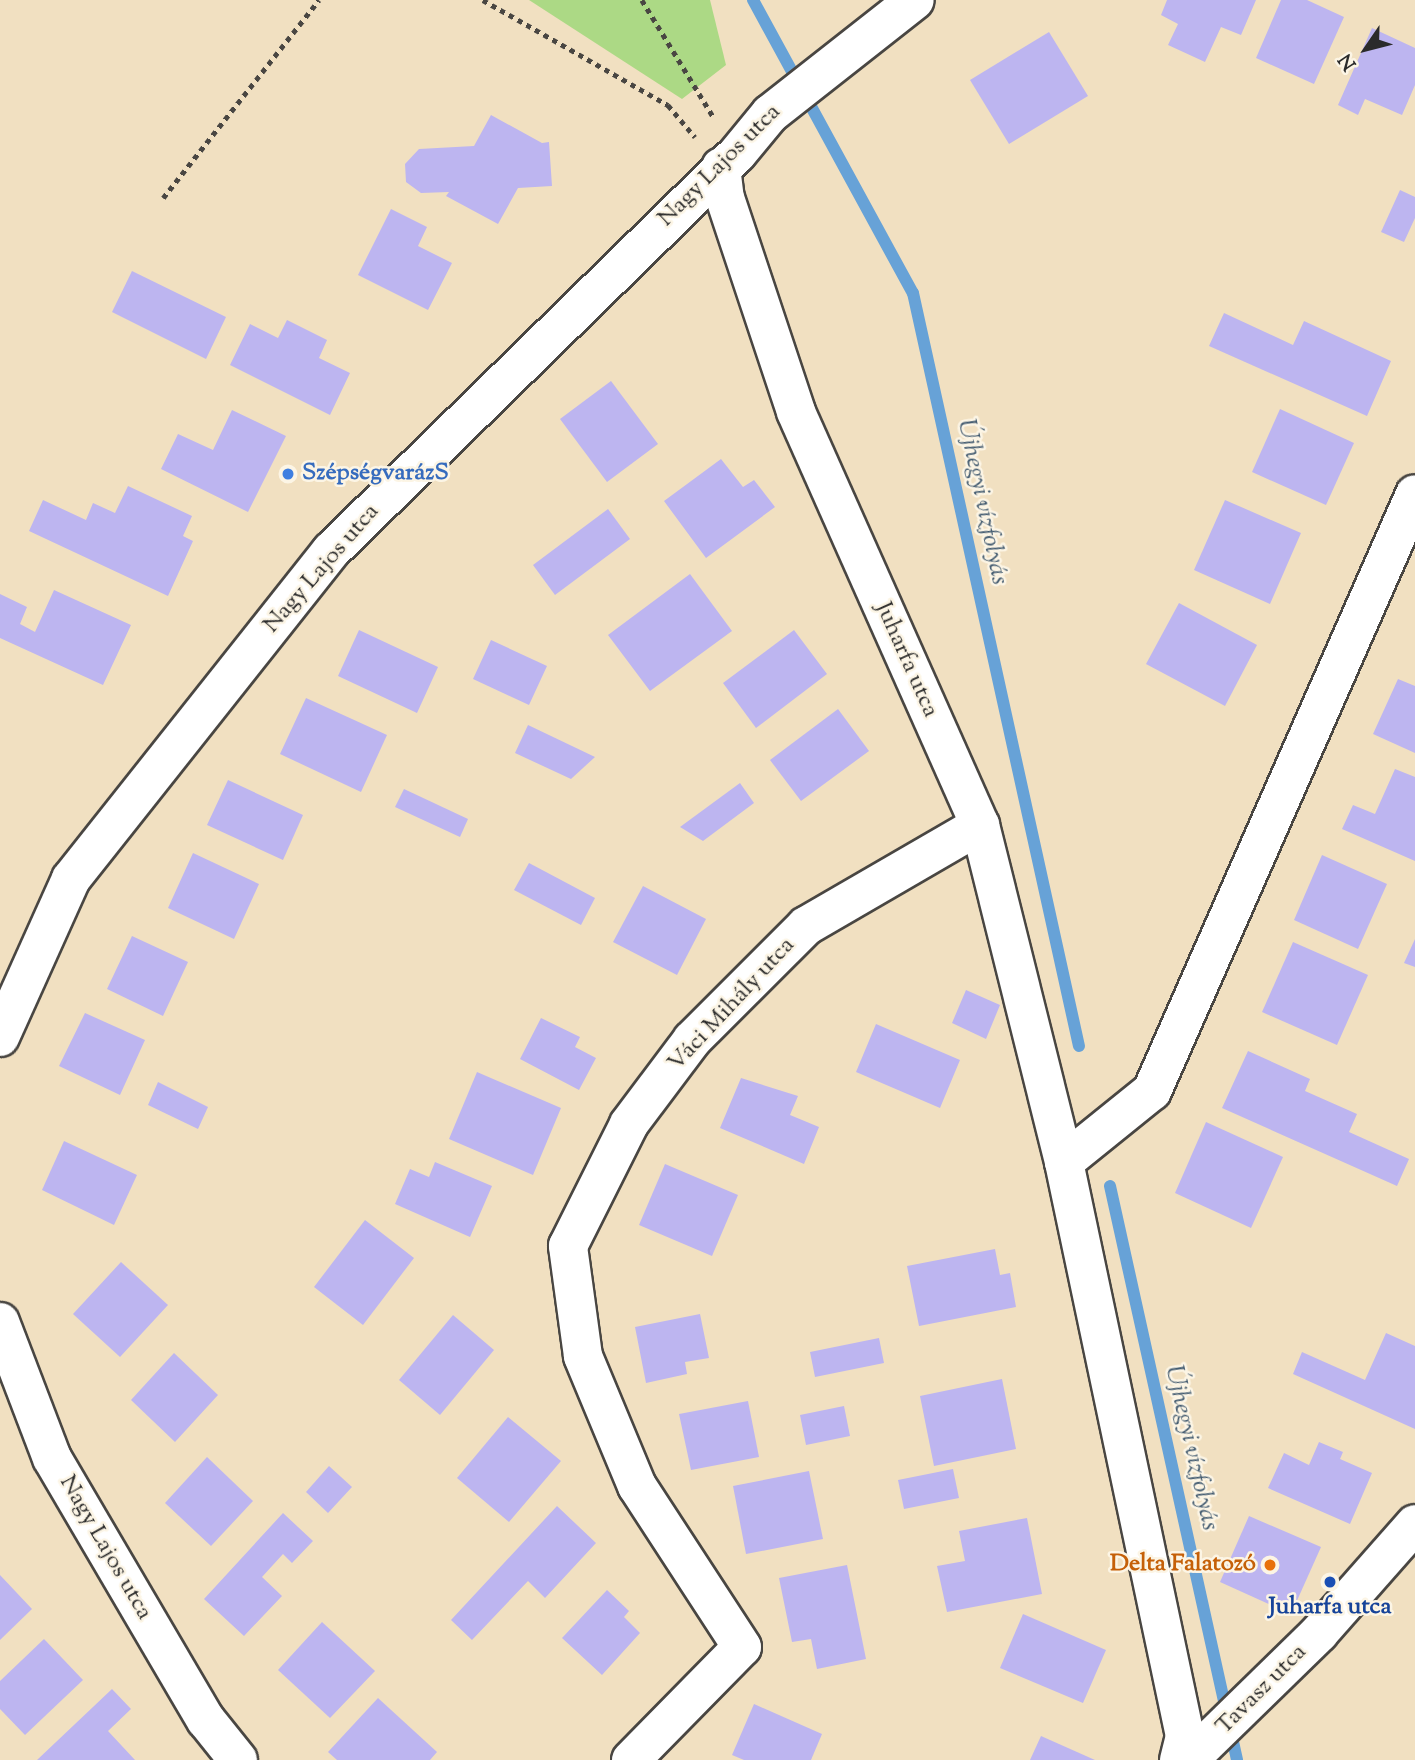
<!DOCTYPE html>
<html>
<head>
<meta charset="utf-8">
<style>
  body { margin:0 }
  #map { position:relative; width:1415px; height:1760px; overflow:hidden; background:#f1e0c1; font-family:"Sorts Mill Goudy",serif }
  div>[style] { position:absolute }
  [style*='--x'] { left:calc(var(--x)*1px); top:calc(var(--y)*1px); width:calc(var(--w)*1px); rotate:calc(var(--a)*1deg) }
  .green>* { inset:0; background:#acd985 }
  .stream>* { height:12px; margin:-6px; padding:0 6px; transform-origin:6px; border-radius:6px; background:#67a2d7 }
  .building>* { inset:0; background:#bdb5f0 }
  .path>* { height:4.5px; margin-top:-2.25px; transform-origin:0; background:repeating-linear-gradient(90deg,#494642 0 5px,transparent 0 10px) }
  .roads { filter:drop-shadow(2px 0 #494642) drop-shadow(-2px 0 #494642) drop-shadow(0 2px #494642) drop-shadow(0 -2px #494642) }
  .minor>* { height:38px; margin:-19px; padding:0 19px; transform-origin:19px; border-radius:19px; background:#fff }
  .dots>* { width:19px; height:19px; translate:-50% -50%; box-sizing:border-box; border:4px solid #fcf5e5; border-radius:50% }
  span { translate:-50% -50%; white-space:nowrap; text-align:center; line-height:1.15; -webkit-text-stroke:5px #fcf5e5; paint-order:stroke }
  .street-label { font-size:24px; color:#2b2b2b }
  .shop-label { font-size:24px; color:#366cbe; font-weight:700 }
  .left { translate:0 -50%; text-align:left }
  .food-label { font-size:24px; color:#c56008; font-weight:700 }
  .right { translate:-100% -50%; text-align:right }
  .transit-label { font-size:24px; color:#164399; font-weight:700 }
  .water-label { font-size:26px; color:#435b70; font-style:italic }
  .north { position:absolute; left:1331px; top:14px; width:70px; height:70px; -webkit-text-stroke:5px #fcf5e5; paint-order:stroke; rotate:235deg; font-size:19px; font-weight:700; line-height:28px; text-align:center; color:#2b2b2b }
  .north::after { content:''; display:block; margin:auto; width:24px; height:32px; background:#2b2b2b; clip-path:polygon(50% 0,100% 100%,50% 72%,0 100%) }
</style>
</head>
<body>
<div id="map">
  <div class="green">
    <div style="clip-path:polygon(529px 0,710px 0,726px 65px,682px 99px)"></div>
  </div>
  <div class="stream">
    <div style="--x:753;--y:0;--w:334;--a:61.4"></div>
    <div style="--x:913;--y:293;--w:771;--a:77.57"></div>
    <div style="--x:1110;--y:1186;--w:588;--a:77.52"></div>
  </div>
  <div class="building">
    <div style="clip-path:polygon(1167px 0,1256px 0,1241px 35px,1221px 27px,1205px 62px,1168px 45px,1178px 24px,1161px 15px)"></div>
    <div style="clip-path:polygon(1281px 0,1307px 0,1344px 17px,1314px 84px,1256px 58px)"></div>
    <div style="clip-path:polygon(1372px 28px,1415px 48px,1415px 85px,1402px 115px,1365px 99px,1358px 115px,1338px 105px)"></div>
    <div style="clip-path:polygon(1049px 32px,1088px 96px,1009px 144px,970px 80px)"></div>
    <div style="clip-path:polygon(491px 115px,542px 143px,549px 142px,552px 186px,518px 188px,498px 224px,446px 196px,449px 192px,421px 193px,406px 182px,405px 164px,419px 149px,474px 146px)"></div>
    <div style="clip-path:polygon(1400px 190px,1415px 197px,1415px 218px,1404px 242px,1381px 232px)"></div>
    <div style="clip-path:polygon(391px 209px,427px 227px,418px 246px,452px 263px,428px 310px,358px 275px)"></div>
    <div style="clip-path:polygon(132px 271px,226px 317px,206px 359px,112px 312px)"></div>
    <div style="clip-path:polygon(1224px 313px,1293px 345px,1304px 321px,1391px 361px,1367px 416px,1209px 346px)"></div>
    <div style="clip-path:polygon(287px 320px,327px 340px,319px 358px,350px 373px,330px 415px,230px 365px,250px 324px,278px 338px)"></div>
    <div style="clip-path:polygon(611px 381px,658px 444px,607px 482px,560px 419px)"></div>
    <div style="clip-path:polygon(1280px 409px,1354px 443px,1326px 505px,1252px 472px)"></div>
    <div style="clip-path:polygon(232px 410px,286px 436px,248px 512px,161px 469px,178px 434px,213px 450px)"></div>
    <div style="clip-path:polygon(721px 459px,743px 487px,754px 480px,775px 507px,706px 558px,664px 501px)"></div>
    <div style="clip-path:polygon(128px 486px,192px 516px,183px 536px,193px 541px,168px 596px,29px 531px,43px 500px,86px 520px,93px 503px,115px 513px)"></div>
    <div style="clip-path:polygon(1225px 500px,1301px 533px,1270px 604px,1194px 570px)"></div>
    <div style="clip-path:polygon(608px 509px,630px 539px,555px 595px,533px 565px)"></div>
    <div style="clip-path:polygon(690px 574px,732px 631px,650px 691px,608px 635px)"></div>
    <div style="clip-path:polygon(54px 590px,131px 625px,103px 685px,0 638px,0 594px,27px 607px,20px 624px,35px 632px)"></div>
    <div style="clip-path:polygon(1179px 603px,1257px 645px,1225px 706px,1146px 664px)"></div>
    <div style="clip-path:polygon(359px 630px,438px 667px,417px 713px,338px 676px)"></div>
    <div style="clip-path:polygon(794px 630px,827px 674px,756px 728px,723px 683px)"></div>
    <div style="clip-path:polygon(491px 640px,547px 666px,529px 705px,473px 679px)"></div>
    <div style="clip-path:polygon(1398px 679px,1415px 686px,1415px 753px,1373px 734px)"></div>
    <div style="clip-path:polygon(306px 698px,387px 735px,361px 792px,280px 754px)"></div>
    <div style="clip-path:polygon(838px 709px,869px 751px,801px 801px,770px 760px)"></div>
    <div style="clip-path:polygon(528px 725px,595px 757px,571px 779px,515px 753px)"></div>
    <div style="clip-path:polygon(1395px 769px,1415px 777px,1415px 861px,1342px 829px,1353px 805px,1375px 814px)"></div>
    <div style="clip-path:polygon(228px 780px,303px 815px,283px 860px,207px 825px)"></div>
    <div style="clip-path:polygon(740px 783px,754px 803px,703px 841px,680px 827px)"></div>
    <div style="clip-path:polygon(404px 789px,468px 819px,460px 837px,395px 807px)"></div>
    <div style="clip-path:polygon(193px 853px,259px 884px,234px 939px,168px 908px)"></div>
    <div style="clip-path:polygon(1322px 855px,1387px 884px,1358px 949px,1294px 920px)"></div>
    <div style="clip-path:polygon(529px 863px,595px 898px,581px 925px,514px 890px)"></div>
    <div style="clip-path:polygon(643px 886px,706px 919px,677px 975px,613px 942px)"></div>
    <div style="clip-path:polygon(132px 936px,188px 962px,163px 1016px,107px 989px)"></div>
    <div style="clip-path:polygon(1415px 939px,1415px 967px,1404px 963px)"></div>
    <div style="clip-path:polygon(1293px 942px,1368px 975px,1337px 1045px,1262px 1012px)"></div>
    <div style="clip-path:polygon(966px 990px,1000px 1005px,986px 1039px,952px 1023px)"></div>
    <div style="clip-path:polygon(85px 1013px,145px 1040px,120px 1095px,59px 1066px)"></div>
    <div style="clip-path:polygon(541px 1018px,580px 1037px,575px 1047px,596px 1058px,579px 1090px,520px 1059px)"></div>
    <div style="clip-path:polygon(876px 1024px,960px 1060px,940px 1108px,856px 1072px)"></div>
    <div style="clip-path:polygon(1248px 1051px,1310px 1079px,1305px 1091px,1357px 1114px,1349px 1132px,1409px 1159px,1397px 1186px,1222px 1108px)"></div>
    <div style="clip-path:polygon(477px 1072px,561px 1108px,533px 1175px,449px 1139px)"></div>
    <div style="clip-path:polygon(741px 1078px,798px 1096px,790px 1115px,819px 1127px,804px 1164px,720px 1128px)"></div>
    <div style="clip-path:polygon(158px 1082px,208px 1107px,198px 1129px,148px 1105px)"></div>
    <div style="clip-path:polygon(1206px 1122px,1283px 1157px,1251px 1228px,1175px 1193px)"></div>
    <div style="clip-path:polygon(64px 1141px,137px 1175px,114px 1225px,42px 1190px)"></div>
    <div style="clip-path:polygon(435px 1162px,492px 1186px,470px 1237px,395px 1204px,410px 1169px,429px 1177px)"></div>
    <div style="clip-path:polygon(665px 1164px,738px 1195px,712px 1256px,639px 1225px)"></div>
    <div style="clip-path:polygon(365px 1220px,414px 1258px,363px 1325px,314px 1287px)"></div>
    <div style="clip-path:polygon(995px 1249px,1000px 1275px,1010px 1273px,1016px 1307px,919px 1326px,907px 1266px)"></div>
    <div style="clip-path:polygon(121px 1262px,168px 1305px,120px 1357px,73px 1314px)"></div>
    <div style="clip-path:polygon(700px 1314px,709px 1358px,685px 1362px,687px 1374px,646px 1383px,635px 1327px)"></div>
    <div style="clip-path:polygon(453px 1315px,494px 1350px,440px 1415px,399px 1380px)"></div>
    <div style="clip-path:polygon(1386px 1333px,1415px 1346px,1415px 1429px,1293px 1374px,1302px 1352px,1365px 1380px)"></div>
    <div style="clip-path:polygon(879px 1338px,884px 1363px,815px 1377px,810px 1352px)"></div>
    <div style="clip-path:polygon(174px 1353px,218px 1395px,175px 1442px,131px 1400px)"></div>
    <div style="clip-path:polygon(1002px 1379px,1016px 1449px,934px 1466px,920px 1396px)"></div>
    <div style="clip-path:polygon(748px 1401px,759px 1457px,691px 1470px,679px 1414px)"></div>
    <div style="clip-path:polygon(844px 1406px,850px 1436px,806px 1445px,800px 1415px)"></div>
    <div style="clip-path:polygon(508px 1417px,561px 1461px,509px 1522px,457px 1478px)"></div>
    <div style="clip-path:polygon(1319px 1442px,1343px 1452px,1340px 1459px,1372px 1473px,1350px 1524px,1268px 1488px,1284px 1453px,1309px 1465px)"></div>
    <div style="clip-path:polygon(207px 1457px,253px 1501px,211px 1546px,165px 1503px)"></div>
    <div style="clip-path:polygon(329px 1466px,352px 1487px,328px 1513px,306px 1492px)"></div>
    <div style="clip-path:polygon(953px 1469px,959px 1498px,904px 1509px,898px 1480px)"></div>
    <div style="clip-path:polygon(809px 1471px,823px 1539px,746px 1554px,733px 1486px)"></div>
    <div style="clip-path:polygon(557px 1506px,596px 1543px,545px 1598px,528px 1581px,472px 1640px,451px 1620px)"></div>
    <div style="clip-path:polygon(283px 1513px,313px 1541px,292px 1563px,283px 1554px,262px 1577px,282px 1596px,244px 1636px,204px 1599px)"></div>
    <div style="clip-path:polygon(1249px 1516px,1321px 1547px,1291px 1614px,1220px 1582px)"></div>
    <div style="clip-path:polygon(1027px 1518px,1042px 1594px,947px 1612px,937px 1566px,965px 1561px,959px 1531px)"></div>
    <div style="clip-path:polygon(847px 1565px,866px 1659px,817px 1669px,811px 1639px,792px 1642px,779px 1578px)"></div>
    <div style="clip-path:polygon(0 1575px,32px 1609px,0 1640px)"></div>
    <div style="clip-path:polygon(607px 1590px,629px 1611px,624px 1617px,640px 1633px,602px 1675px,562px 1638px)"></div>
    <div style="clip-path:polygon(1023px 1614px,1106px 1650px,1083px 1703px,1000px 1668px)"></div>
    <div style="clip-path:polygon(322px 1622px,375px 1671px,330px 1718px,278px 1670px)"></div>
    <div style="clip-path:polygon(44px 1639px,83px 1680px,25px 1735px,0 1709px,0 1681px)"></div>
    <div style="clip-path:polygon(112px 1689px,131px 1709px,108px 1731px,135px 1760px,37px 1760px)"></div>
    <div style="clip-path:polygon(378px 1698px,437px 1752px,430px 1760px,337px 1760px,328px 1752px)"></div>
    <div style="clip-path:polygon(754px 1704px,822px 1734px,811px 1760px,744px 1760px,732px 1755px)"></div>
    <div style="clip-path:polygon(1041px 1736px,1095px 1760px,1030px 1760px)"></div>
  </div>
  <div class="path">
    <div style="--x:483;--y:0;--w:213;--a:29.6"></div>
    <div style="--x:668;--y:105;--w:42;--a:49.8"></div>
    <div style="--x:642;--y:0;--w:138;--a:58.6"></div>
    <div style="--x:163;--y:198;--w:252;--a:-51.8"></div>
  </div>
  <div class="roads">
    <div class="minor">
      <div style="--x:721;--y:167;--w:31;--a:83"></div>
      <div style="--x:725;--y:198;--w:225;--a:71.6"></div>
      <div style="--x:796;--y:412;--w:452;--a:66"></div>
      <div style="--x:980;--y:825;--w:347;--a:76"></div>
      <div style="--x:1064;--y:1162;--w:587;--a:78.1"></div>
      <div style="--x:1185;--y:1736;--w:25;--a:104"></div>
      <div style="--x:0;--y:1037;--w:173;--a:-65.8"></div>
      <div style="--x:71;--y:879;--w:419;--a:-51.6"></div>
      <div style="--x:331;--y:551;--w:568;--a:-44.36"></div>
      <div style="--x:737;--y:154;--w:52;--a:-50.5"></div>
      <div style="--x:770;--y:114;--w:184;--a:-38.2"></div>
      <div style="--x:1064;--y:1162;--w:113;--a:-38.9"></div>
      <div style="--x:1152;--y:1091;--w:652;--a:-66.22"></div>
      <div style="--x:0;--y:1322;--w:146;--a:69.1"></div>
      <div style="--x:52;--y:1458;--w:304;--a:59.6"></div>
      <div style="--x:206;--y:1720;--w:51;--a:51.3"></div>
      <div style="--x:631;--y:1760;--w:158;--a:-45.5"></div>
      <div style="--x:742;--y:1647;--w:192;--a:-123.1"></div>
      <div style="--x:637;--y:1486;--w:141;--a:-112.6"></div>
      <div style="--x:583;--y:1356;--w:111;--a:-97.8"></div>
      <div style="--x:568;--y:1246;--w:136;--a:-63.4"></div>
      <div style="--x:629;--y:1124;--w:105;--a:-53.1"></div>
      <div style="--x:692;--y:1040;--w:161;--a:-45"></div>
      <div style="--x:806;--y:926;--w:201;--a:-30.1"></div>
      <div style="--x:1189;--y:1760;--w:182;--a:-44.3"></div>
      <div style="--x:1319;--y:1633;--w:145;--a:-48.6"></div>
    </div>
  </div>
  <div class="dots">
    <div style="left:288px;top:474px;background:#3f7fe0"></div>
    <div style="left:1270px;top:1565px;background:#e8710a"></div>
    <div style="left:1330px;top:1582px;background:#1a4fb4"></div>
  </div>
  <div class="street-label">
    <span style="left:720px;top:166px;rotate:-45deg">Nagy Lajos utca</span>
    <span style="left:322px;top:569px;rotate:-49deg">Nagy Lajos utca</span>
    <span style="left:906px;top:660px;rotate:66deg">Juharfa utca</span>
    <span style="left:732px;top:1005px;rotate:-47deg">Váci Mihály utca</span>
    <span style="left:105px;top:1548px;rotate:60deg">Nagy Lajos utca</span>
    <span style="left:1262px;top:1690px;rotate:-45deg">Tavasz utca</span>
  </div>
  <div class="shop-label">
    <span class="left" style="left:302px;top:474px">SzépségvarázS</span>
  </div>
  <div class="food-label">
    <span class="right" style="left:1256px;top:1565px">Delta Falatozó</span>
  </div>
  <div class="transit-label">
    <span style="left:1330px;top:1608px">Juharfa utca</span>
  </div>
  <div class="water-label">
    <span style="left:982px;top:502px;rotate:78deg">Újhegyi vízfolyás</span>
    <span style="left:1191px;top:1448px;rotate:77deg">Újhegyi vízfolyás</span>
  </div>
  <div class="north">N</div>
</div>
</body>
</html>
